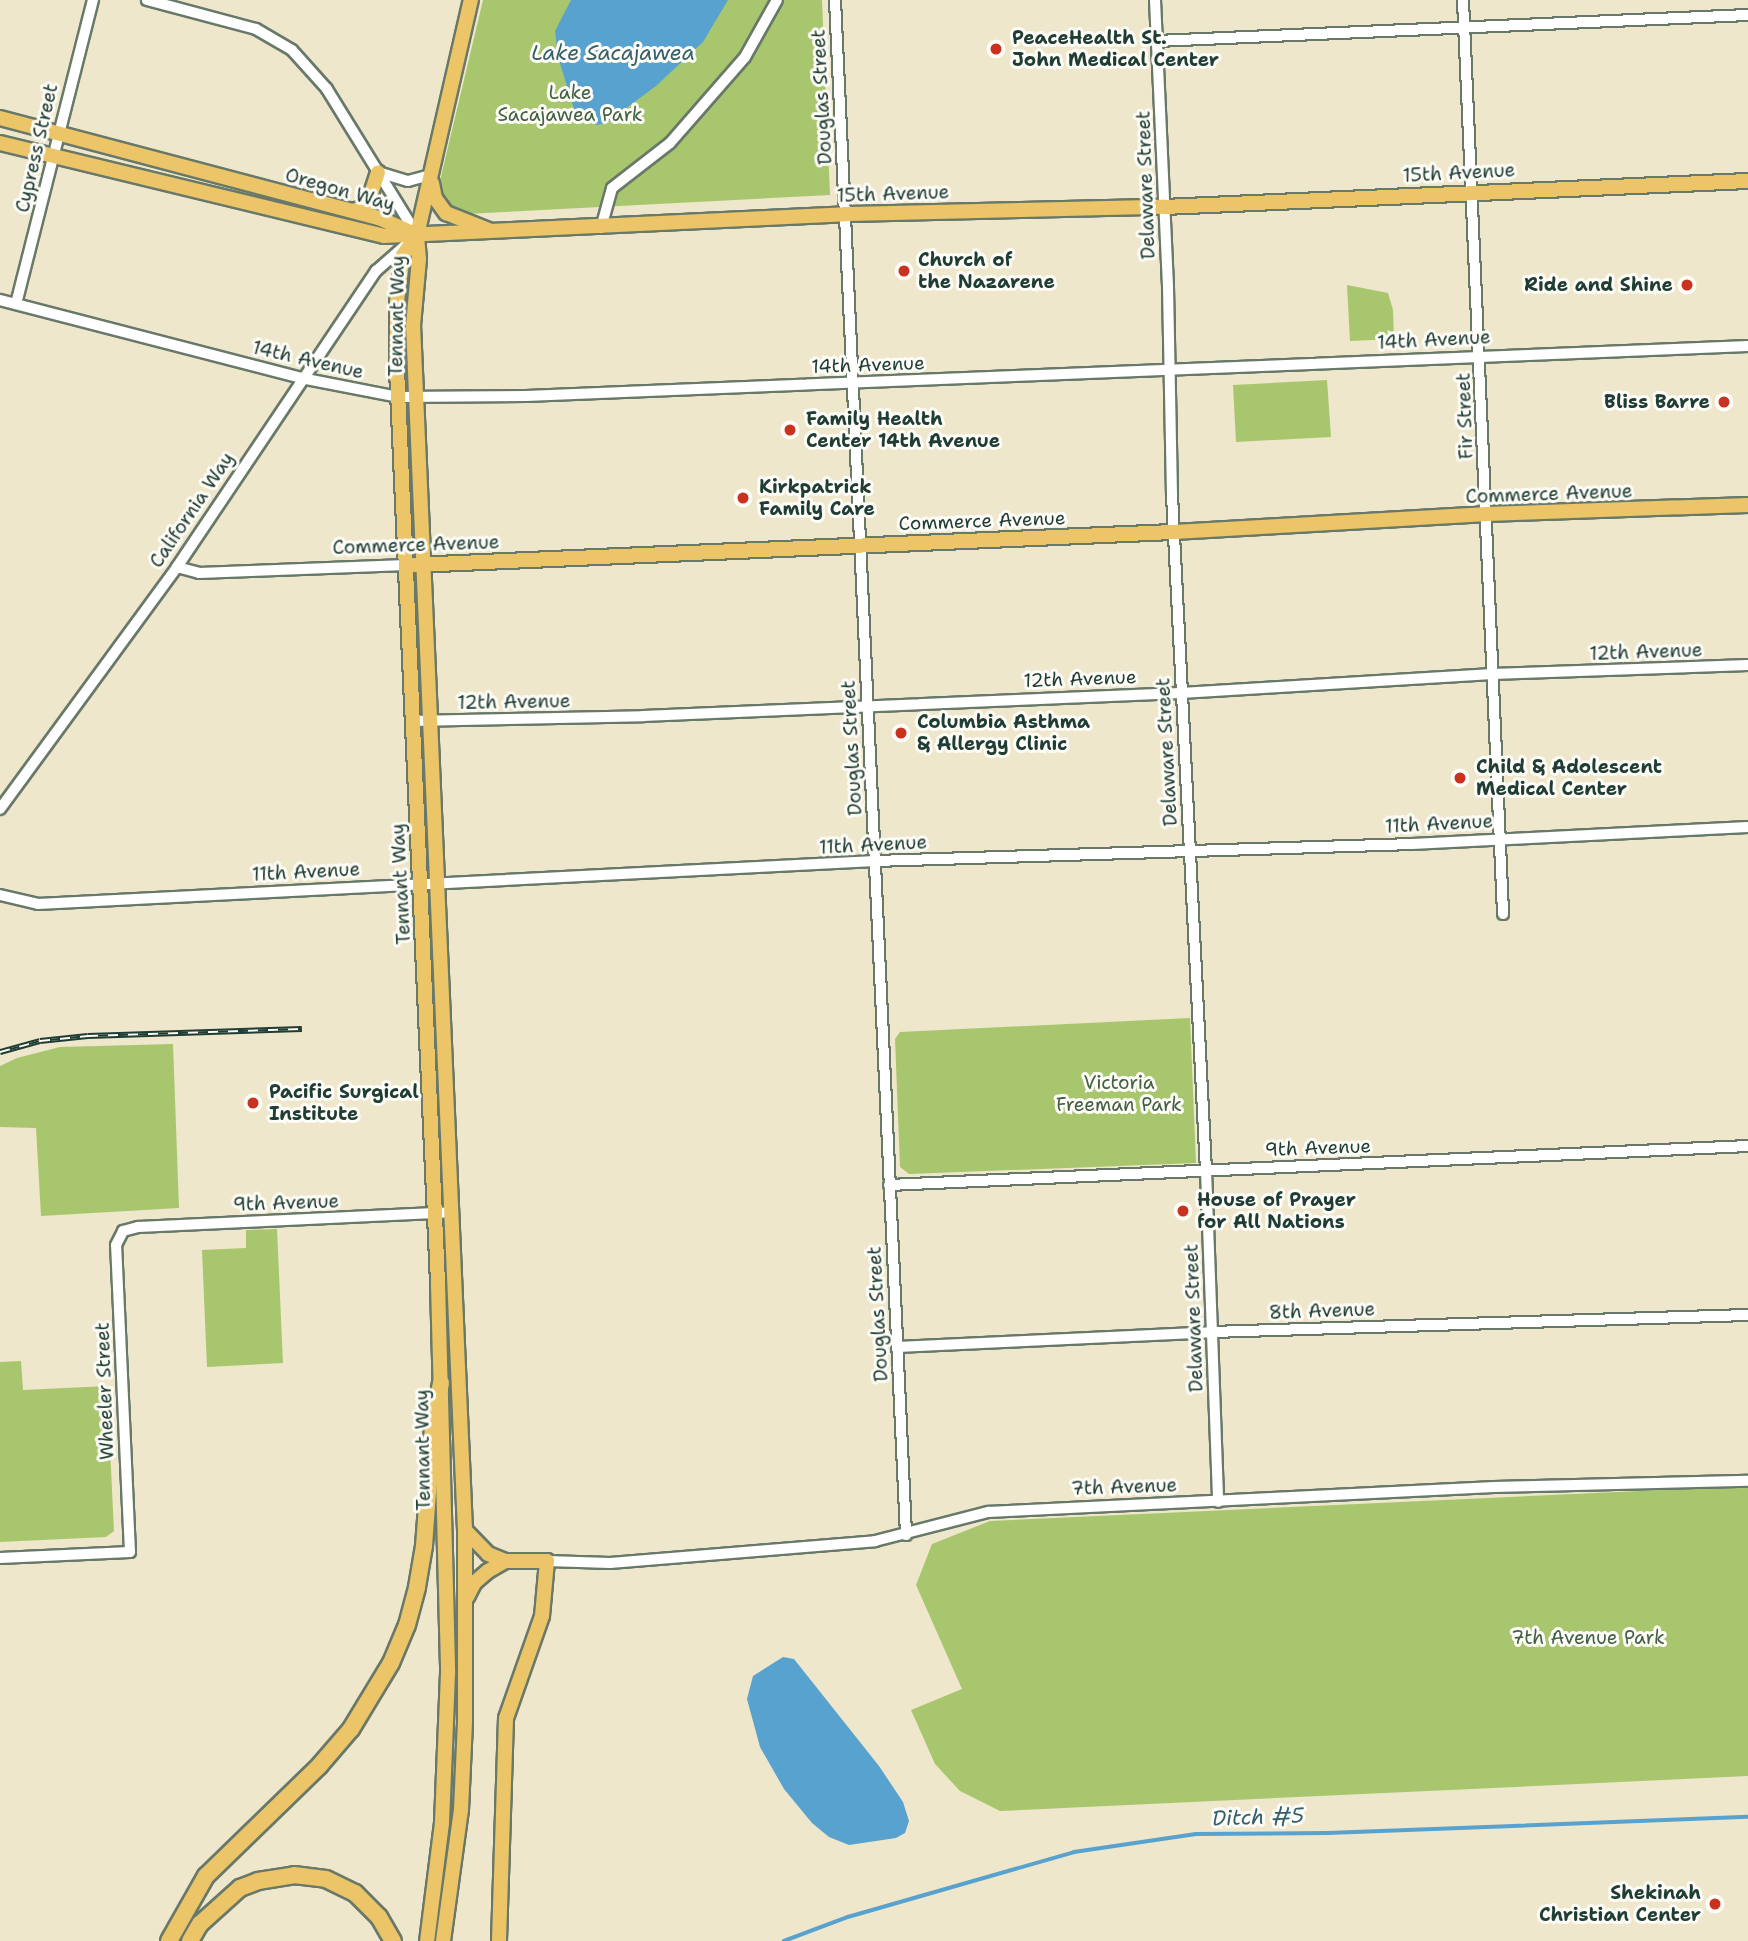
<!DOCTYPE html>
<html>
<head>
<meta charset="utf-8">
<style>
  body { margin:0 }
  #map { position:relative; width:1748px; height:1941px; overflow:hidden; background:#efe7cb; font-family:"Shantell Sans",sans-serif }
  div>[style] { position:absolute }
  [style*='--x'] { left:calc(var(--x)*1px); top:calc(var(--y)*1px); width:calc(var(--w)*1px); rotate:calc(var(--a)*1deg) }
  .green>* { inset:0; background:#a8c66d }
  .water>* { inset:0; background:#57a2cf }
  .stream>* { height:3.5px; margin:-1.75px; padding:0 1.75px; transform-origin:1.75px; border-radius:1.75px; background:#57a2cf }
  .roads { filter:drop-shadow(2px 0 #687869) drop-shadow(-2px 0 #687869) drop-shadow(0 2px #687869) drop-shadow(0 -2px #687869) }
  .minor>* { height:10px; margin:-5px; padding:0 5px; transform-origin:5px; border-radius:5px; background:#fff }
  .major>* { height:14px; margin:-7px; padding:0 7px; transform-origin:7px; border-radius:7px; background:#ecc569 }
  .highway>* { height:16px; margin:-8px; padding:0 8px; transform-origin:8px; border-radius:8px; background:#ecc569 }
  .rail>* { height:6px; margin-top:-3px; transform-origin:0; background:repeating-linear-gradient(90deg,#fdfcf7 0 10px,#1f3d34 0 20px); box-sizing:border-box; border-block:2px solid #1f3d34 }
  .dots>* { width:19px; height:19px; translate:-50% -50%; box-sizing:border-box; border:4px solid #fdfcf7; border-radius:50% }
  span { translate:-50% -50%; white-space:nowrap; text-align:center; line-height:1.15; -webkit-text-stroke:6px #fdfcf7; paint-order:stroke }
  .poi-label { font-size:19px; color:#1f3d34; font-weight:700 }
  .left { translate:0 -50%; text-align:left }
  .right { translate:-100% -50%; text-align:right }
  .park-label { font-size:19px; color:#415f42 }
  .street-label { font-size:19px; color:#1f3d34 }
  .water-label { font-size:21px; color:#33606a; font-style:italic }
</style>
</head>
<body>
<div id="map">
  <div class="green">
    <div style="clip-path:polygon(483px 0,822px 0,830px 195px,466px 214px,451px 211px,440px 201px,438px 189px)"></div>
    <div style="clip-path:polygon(1347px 285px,1388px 293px,1393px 310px,1394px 339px,1350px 341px)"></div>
    <div style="clip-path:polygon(1327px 380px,1331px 437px,1236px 442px,1233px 385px)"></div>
    <div style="clip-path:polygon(1190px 1018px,1196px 1163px,909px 1174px,900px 1167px,895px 1039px,900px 1032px)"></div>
    <div style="clip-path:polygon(173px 1044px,179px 1208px,41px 1216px,36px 1128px,0 1127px,0 1066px,17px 1058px,60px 1047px)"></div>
    <div style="clip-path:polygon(277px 1229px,283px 1363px,207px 1367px,202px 1250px,246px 1248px,246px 1230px)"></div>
    <div style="clip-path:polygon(21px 1361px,23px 1390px,107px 1386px,114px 1531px,106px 1537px,0 1542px,0 1362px)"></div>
    <div style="clip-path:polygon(1748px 1486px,1748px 1776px,1000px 1811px,960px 1791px,935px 1764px,911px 1710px,962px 1689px,916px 1585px,932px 1544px,990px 1521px)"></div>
  </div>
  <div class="water">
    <div style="clip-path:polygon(571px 0,728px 0,703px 42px,656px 86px,606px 123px,596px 125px,574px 109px,558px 57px,555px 31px)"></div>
    <div style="clip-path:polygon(783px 1657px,794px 1659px,879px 1766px,903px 1802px,909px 1821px,905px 1833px,896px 1838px,849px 1845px,829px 1837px,812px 1823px,784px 1789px,760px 1747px,747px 1699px,753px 1676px)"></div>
  </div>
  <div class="stream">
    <div style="--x:784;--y:1941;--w:68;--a:-20.6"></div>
    <div style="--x:848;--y:1917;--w:235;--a:-16"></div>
    <div style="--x:1074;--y:1852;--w:123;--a:-8.4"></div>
    <div style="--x:1196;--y:1834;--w:132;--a:-0.4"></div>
    <div style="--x:1328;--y:1833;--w:420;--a:-2.2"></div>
  </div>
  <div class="roads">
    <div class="minor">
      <div style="--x:835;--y:0;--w:1537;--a:87.35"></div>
      <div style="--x:1155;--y:0;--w:287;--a:87.4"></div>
      <div style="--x:1168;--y:287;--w:208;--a:88.9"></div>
      <div style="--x:1172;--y:495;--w:676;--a:87.12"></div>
      <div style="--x:1206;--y:1170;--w:332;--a:87.9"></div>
      <div style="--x:1463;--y:0;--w:915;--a:87.49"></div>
      <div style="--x:1157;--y:41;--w:592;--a:-2.52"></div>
      <div style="--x:378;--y:172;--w:31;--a:17"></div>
      <div style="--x:408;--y:181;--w:24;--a:-15"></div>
      <div style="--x:601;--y:228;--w:41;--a:-74.6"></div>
      <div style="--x:612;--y:188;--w:73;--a:-37.8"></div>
      <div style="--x:670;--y:143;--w:114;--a:-48.9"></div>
      <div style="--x:745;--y:57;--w:65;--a:-60.7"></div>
      <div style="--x:0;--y:300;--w:311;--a:14.5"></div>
      <div style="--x:301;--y:378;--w:100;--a:11"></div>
      <div style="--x:399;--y:397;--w:127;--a:-0.5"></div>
      <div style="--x:526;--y:396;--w:1223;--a:-2.34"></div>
      <div style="--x:16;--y:304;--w:314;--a:-75.8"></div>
      <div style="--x:177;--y:567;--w:23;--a:15"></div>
      <div style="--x:199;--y:573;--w:207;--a:-2.2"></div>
      <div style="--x:413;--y:721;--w:230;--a:-1.2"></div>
      <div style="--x:643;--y:716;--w:538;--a:-2.45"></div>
      <div style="--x:1181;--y:693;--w:312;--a:-3.5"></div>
      <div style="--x:1492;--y:674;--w:256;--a:-2"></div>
      <div style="--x:0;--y:809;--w:300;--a:-53.8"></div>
      <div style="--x:177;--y:567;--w:357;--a:-56.1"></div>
      <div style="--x:376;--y:271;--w:55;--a:-41.3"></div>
      <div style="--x:417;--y:235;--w:172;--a:-121.7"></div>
      <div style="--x:327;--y:89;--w:52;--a:-131.9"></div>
      <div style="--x:292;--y:50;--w:42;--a:-149.7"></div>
      <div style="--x:256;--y:29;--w:113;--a:-165.1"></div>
      <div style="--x:0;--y:895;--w:39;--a:13"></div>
      <div style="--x:38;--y:904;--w:838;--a:-2.94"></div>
      <div style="--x:875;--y:861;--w:537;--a:-1.81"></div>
      <div style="--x:1412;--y:844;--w:336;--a:-2.9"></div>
      <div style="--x:889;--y:1185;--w:860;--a:-2.6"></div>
      <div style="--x:897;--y:1347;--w:315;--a:-2.7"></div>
      <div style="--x:1212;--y:1332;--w:536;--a:-1.82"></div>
      <div style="--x:0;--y:1558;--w:130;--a:-2.6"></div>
      <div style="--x:130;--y:1552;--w:307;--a:-92.6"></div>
      <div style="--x:116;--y:1245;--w:16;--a:-63"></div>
      <div style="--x:123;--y:1231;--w:16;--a:-15"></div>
      <div style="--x:138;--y:1227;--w:313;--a:-2.7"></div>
      <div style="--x:547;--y:1561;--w:63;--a:1.8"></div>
      <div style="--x:610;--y:1563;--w:266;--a:-4.7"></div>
      <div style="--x:875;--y:1541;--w:117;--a:-14.4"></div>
      <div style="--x:988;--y:1512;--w:507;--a:-2.83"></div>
      <div style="--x:1494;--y:1487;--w:254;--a:-1.4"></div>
    </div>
    <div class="major">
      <div style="--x:0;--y:118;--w:392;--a:14.8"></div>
      <div style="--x:379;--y:218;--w:37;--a:24"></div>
      <div style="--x:0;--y:143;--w:395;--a:13.6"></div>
      <div style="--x:384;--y:236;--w:462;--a:-2.7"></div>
      <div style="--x:845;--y:214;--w:319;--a:-1.3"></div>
      <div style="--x:1164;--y:207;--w:585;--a:-2.55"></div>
      <div style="--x:432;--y:183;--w:15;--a:79"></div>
      <div style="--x:435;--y:198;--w:19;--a:54"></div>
      <div style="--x:446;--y:213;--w:46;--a:21.6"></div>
      <div style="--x:353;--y:211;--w:13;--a:-18"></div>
      <div style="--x:365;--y:207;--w:8;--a:-60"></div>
      <div style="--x:369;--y:200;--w:29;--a:-72"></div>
      <div style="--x:417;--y:235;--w:24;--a:125"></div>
      <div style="--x:403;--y:255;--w:47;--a:97.3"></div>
      <div style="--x:397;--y:302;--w:67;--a:90"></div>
      <div style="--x:397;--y:369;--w:916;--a:87.43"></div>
      <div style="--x:438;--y:1284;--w:389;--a:88.5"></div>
      <div style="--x:448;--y:1673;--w:150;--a:92.3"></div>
      <div style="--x:442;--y:1823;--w:119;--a:97.2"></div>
      <div style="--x:414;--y:565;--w:761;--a:-2.49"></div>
      <div style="--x:1174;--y:532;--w:314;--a:-3.3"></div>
      <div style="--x:1487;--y:514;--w:261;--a:-2"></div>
      <div style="--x:465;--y:1530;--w:33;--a:46"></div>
      <div style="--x:488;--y:1554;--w:18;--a:22"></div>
      <div style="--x:505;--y:1561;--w:42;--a:0"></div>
      <div style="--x:547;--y:1561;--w:55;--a:95.2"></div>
      <div style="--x:542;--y:1616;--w:108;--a:109.4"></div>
      <div style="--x:506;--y:1718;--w:223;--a:91.8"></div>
      <div style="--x:467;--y:1597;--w:16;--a:-63"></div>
      <div style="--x:474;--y:1583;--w:18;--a:-41"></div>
      <div style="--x:488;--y:1571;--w:20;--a:-30"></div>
      <div style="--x:443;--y:1941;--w:132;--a:-82.2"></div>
      <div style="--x:461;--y:1810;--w:89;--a:-87.4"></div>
      <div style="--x:465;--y:1721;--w:191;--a:-90"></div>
      <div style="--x:465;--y:1530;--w:1205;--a:-92.47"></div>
      <div style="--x:413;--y:326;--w:67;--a:-84.9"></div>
      <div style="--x:419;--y:259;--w:24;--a:-95"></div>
      <div style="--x:417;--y:235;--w:241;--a:-77.1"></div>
    </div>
    <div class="highway">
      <div style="--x:169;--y:1941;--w:75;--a:-60.4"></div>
      <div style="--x:206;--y:1876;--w:159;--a:-44.2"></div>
      <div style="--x:320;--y:1765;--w:48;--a:-49.3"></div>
      <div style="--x:351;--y:1729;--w:77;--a:-58.8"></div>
      <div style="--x:391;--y:1663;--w:41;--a:-67.2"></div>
      <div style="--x:407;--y:1625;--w:39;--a:-75"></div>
      <div style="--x:417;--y:1587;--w:42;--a:-80.3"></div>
      <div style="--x:424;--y:1546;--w:120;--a:-85.7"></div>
      <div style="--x:433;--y:1426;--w:44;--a:-79.5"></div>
      <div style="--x:190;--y:1941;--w:20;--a:-60"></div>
      <div style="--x:200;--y:1924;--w:54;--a:-42"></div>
      <div style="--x:240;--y:1888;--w:19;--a:-21"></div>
      <div style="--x:258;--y:1881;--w:36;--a:-9"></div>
      <div style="--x:294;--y:1875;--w:32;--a:7"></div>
      <div style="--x:326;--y:1879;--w:32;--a:26"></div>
      <div style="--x:355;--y:1893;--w:34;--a:45"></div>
      <div style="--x:379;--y:1917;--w:28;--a:60"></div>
    </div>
  </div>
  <div class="rail">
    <div style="--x:0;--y:1052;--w:41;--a:-15.4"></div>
    <div style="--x:40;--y:1041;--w:48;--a:-5.9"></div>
    <div style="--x:88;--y:1036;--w:214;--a:-1.9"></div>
  </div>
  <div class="dots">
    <div style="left:996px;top:49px;background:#c8321e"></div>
    <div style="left:904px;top:271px;background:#c8321e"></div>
    <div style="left:1687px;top:285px;background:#c8321e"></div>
    <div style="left:1724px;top:402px;background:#c8321e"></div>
    <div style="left:790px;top:430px;background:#c8321e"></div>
    <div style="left:743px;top:498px;background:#c8321e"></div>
    <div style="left:901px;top:733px;background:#c8321e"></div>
    <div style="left:1460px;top:778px;background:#c8321e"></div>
    <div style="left:253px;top:1103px;background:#c8321e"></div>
    <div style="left:1183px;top:1211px;background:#c8321e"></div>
    <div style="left:1715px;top:1904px;background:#c8321e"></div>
  </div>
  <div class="poi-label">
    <span class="left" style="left:1012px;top:49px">PeaceHealth St.<br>John Medical Center</span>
    <span class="left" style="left:918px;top:271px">Church of<br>the Nazarene</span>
    <span class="right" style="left:1673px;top:285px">Ride and Shine</span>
    <span class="right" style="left:1710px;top:402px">Bliss Barre</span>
    <span class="left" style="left:806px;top:430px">Family Health<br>Center 14th Avenue</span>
    <span class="left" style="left:759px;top:498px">Kirkpatrick<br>Family Care</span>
    <span class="left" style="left:917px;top:733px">Columbia Asthma<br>&amp; Allergy Clinic</span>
    <span class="left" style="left:1476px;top:778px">Child &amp; Adolescent<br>Medical Center</span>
    <span class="left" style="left:269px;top:1103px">Pacific Surgical<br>Institute</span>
    <span class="left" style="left:1197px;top:1211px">House of Prayer<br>for All Nations</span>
    <span class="right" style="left:1701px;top:1904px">Shekinah<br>Christian Center</span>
  </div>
  <div class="park-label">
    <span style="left:570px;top:104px">Lake<br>Sacajawea Park</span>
    <span style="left:1119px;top:1094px">Victoria<br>Freeman Park</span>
    <span style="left:1588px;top:1638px">7th Avenue Park</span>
  </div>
  <div class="street-label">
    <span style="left:822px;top:97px;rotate:-93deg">Douglas Street</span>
    <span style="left:37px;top:148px;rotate:-77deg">Cypress Street</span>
    <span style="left:1459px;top:173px;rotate:-3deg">15th Avenue</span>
    <span style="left:1146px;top:185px;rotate:-92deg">Delaware Street</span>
    <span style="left:340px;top:190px;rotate:16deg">Oregon Way</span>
    <span style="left:893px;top:194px;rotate:-2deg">15th Avenue</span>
    <span style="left:397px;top:316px;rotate:-89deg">Tennant Way</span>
    <span style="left:1434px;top:340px;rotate:-3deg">14th Avenue</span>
    <span style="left:308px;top:360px;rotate:13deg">14th Avenue</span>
    <span style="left:868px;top:365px;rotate:-2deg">14th Avenue</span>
    <span style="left:1465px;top:416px;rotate:-92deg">Fir Street</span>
    <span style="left:1549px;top:494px;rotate:-2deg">Commerce Avenue</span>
    <span style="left:192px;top:510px;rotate:-56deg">California Way</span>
    <span style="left:982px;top:521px;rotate:-2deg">Commerce Avenue</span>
    <span style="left:416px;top:545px;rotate:-2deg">Commerce Avenue</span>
    <span style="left:1646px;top:652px;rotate:-2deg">12th Avenue</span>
    <span style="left:1080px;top:679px;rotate:-2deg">12th Avenue</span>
    <span style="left:514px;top:702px;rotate:-1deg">12th Avenue</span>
    <span style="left:852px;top:748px;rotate:-93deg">Douglas Street</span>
    <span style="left:1167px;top:752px;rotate:-93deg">Delaware Street</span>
    <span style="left:1439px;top:824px;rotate:-3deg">11th Avenue</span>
    <span style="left:873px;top:845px;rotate:-3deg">11th Avenue</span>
    <span style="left:306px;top:872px;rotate:-3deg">11th Avenue</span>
    <span style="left:401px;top:884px;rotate:-93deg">Tennant Way</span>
    <span style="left:1318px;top:1148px;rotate:-2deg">9th Avenue</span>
    <span style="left:286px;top:1203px;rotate:-2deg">9th Avenue</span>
    <span style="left:1322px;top:1311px;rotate:-2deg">8th Avenue</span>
    <span style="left:878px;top:1314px;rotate:-93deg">Douglas Street</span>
    <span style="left:1194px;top:1318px;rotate:-92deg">Delaware Street</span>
    <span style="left:105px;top:1391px;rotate:-92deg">Wheeler Street</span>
    <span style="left:423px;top:1450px;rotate:-91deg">Tennant Way</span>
    <span style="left:1124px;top:1487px;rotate:-2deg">7th Avenue</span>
  </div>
  <div class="water-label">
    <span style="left:613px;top:53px">Lake Sacajawea</span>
    <span style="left:1258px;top:1817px;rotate:-2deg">Ditch #5</span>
  </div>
</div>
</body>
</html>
